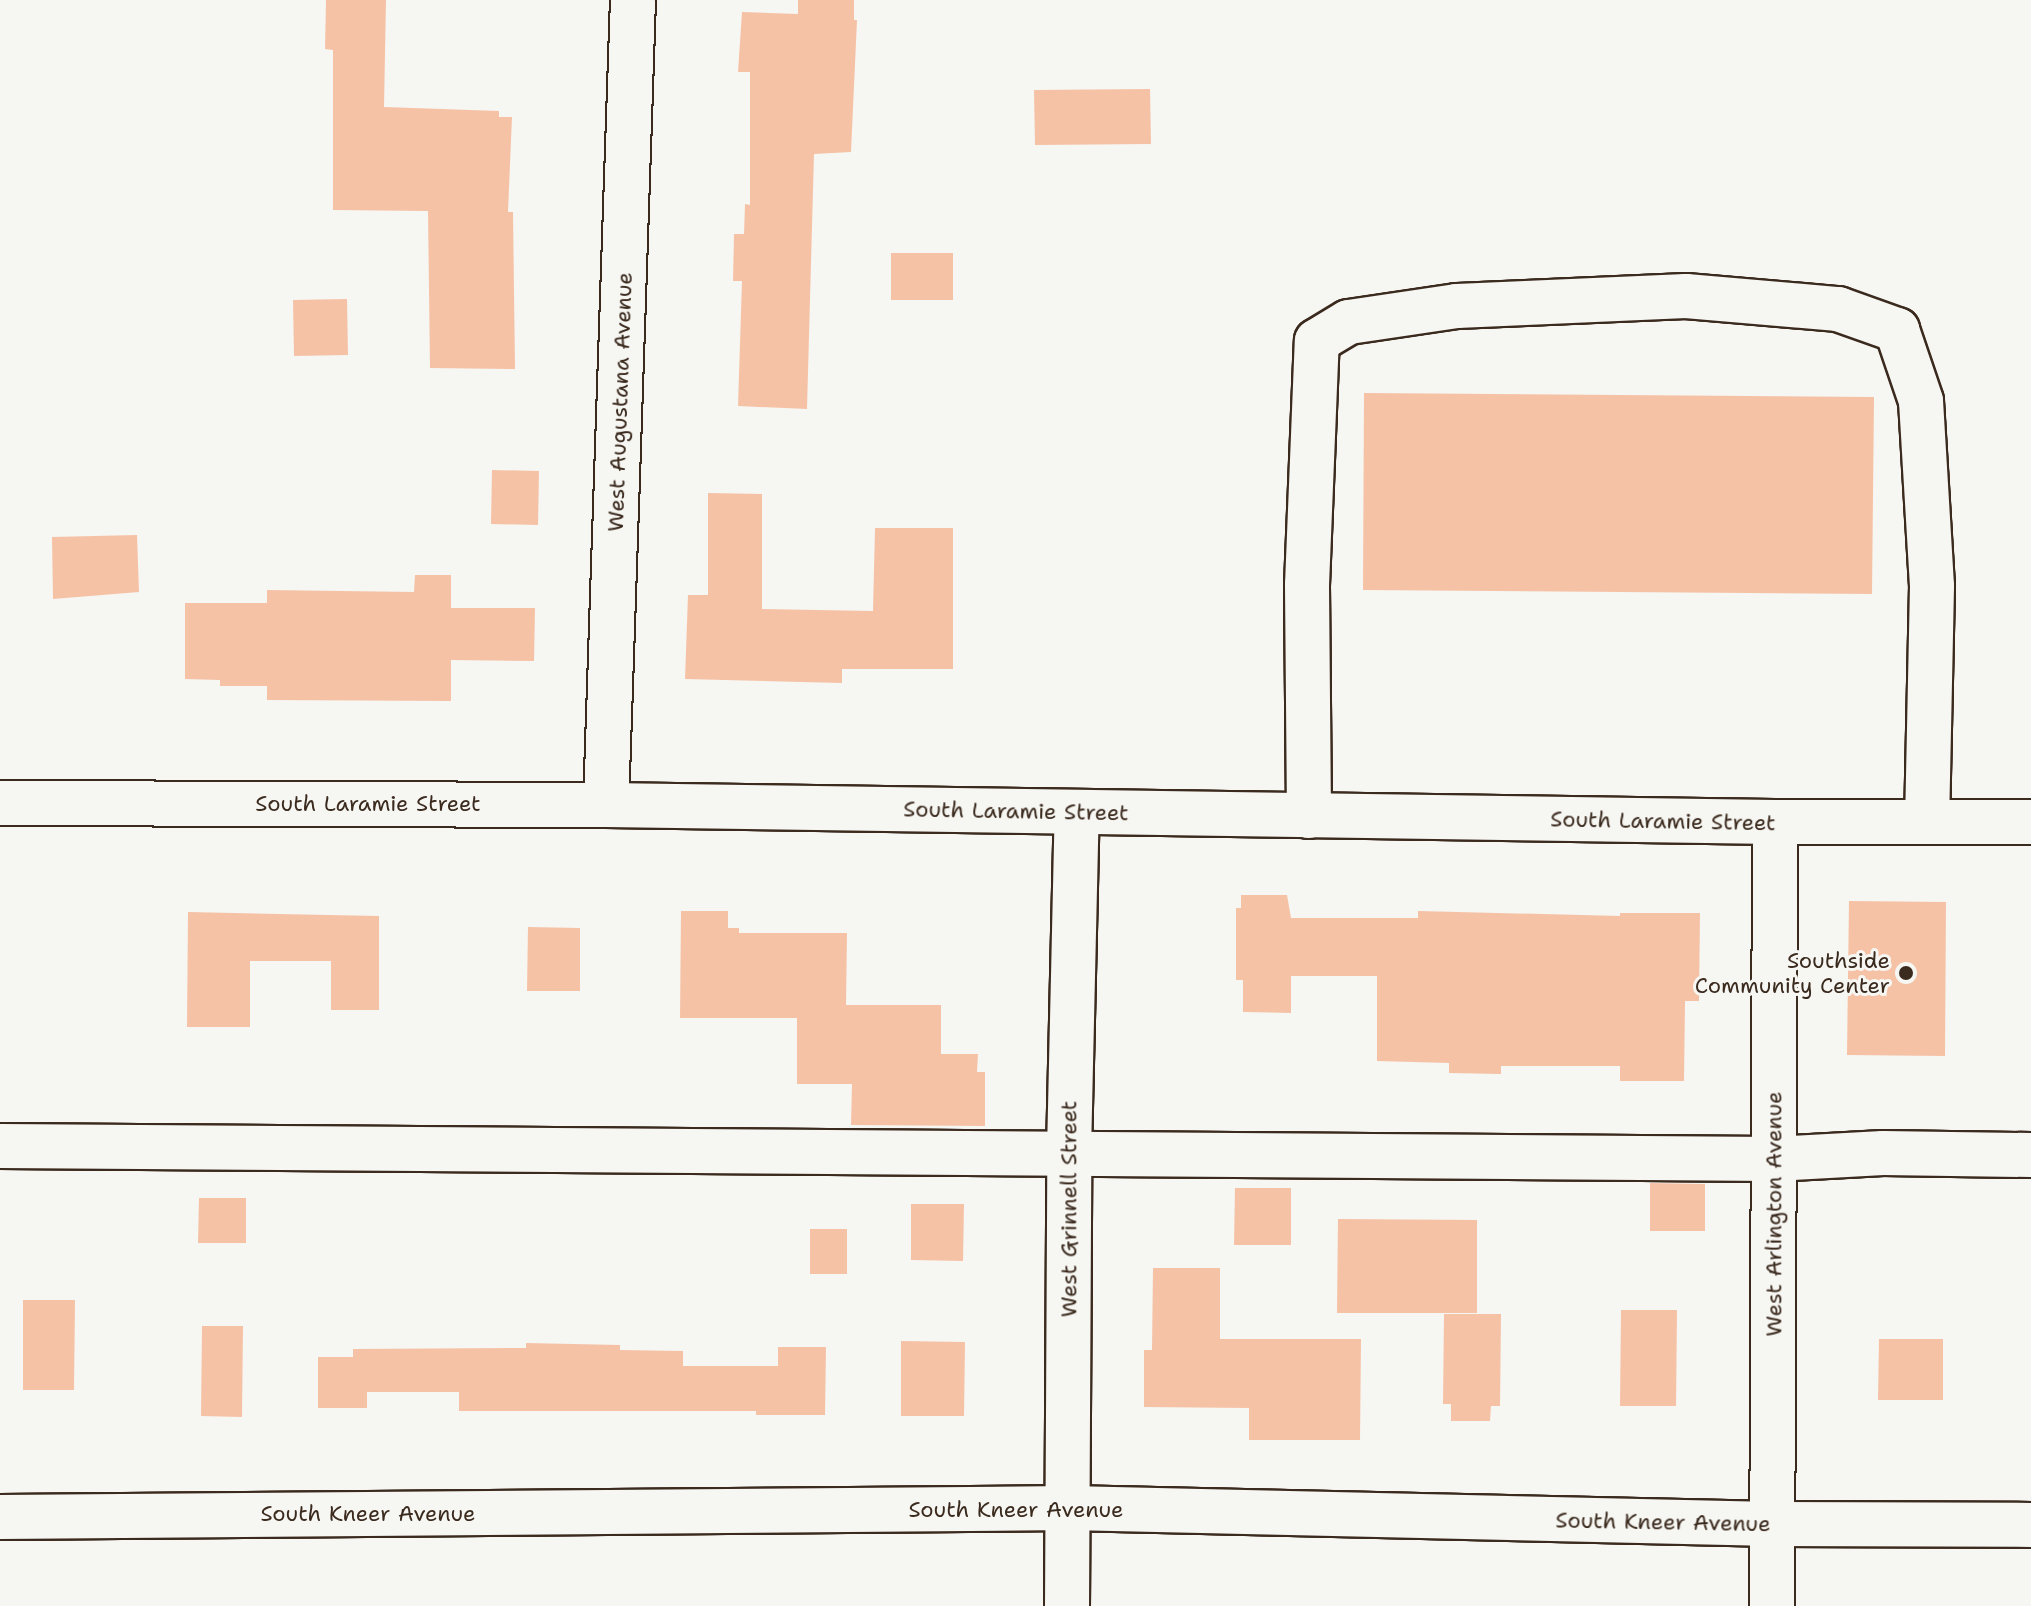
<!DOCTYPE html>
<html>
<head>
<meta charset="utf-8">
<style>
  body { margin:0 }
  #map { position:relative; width:2031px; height:1606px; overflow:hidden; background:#f6f6f2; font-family:"Shantell Sans",sans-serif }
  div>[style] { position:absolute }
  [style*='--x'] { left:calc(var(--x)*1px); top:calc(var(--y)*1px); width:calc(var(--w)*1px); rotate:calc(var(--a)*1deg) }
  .building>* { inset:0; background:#f6c2a6 }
  .roads { filter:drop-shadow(2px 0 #3b2a1e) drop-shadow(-2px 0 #3b2a1e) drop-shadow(0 2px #3b2a1e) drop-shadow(0 -2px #3b2a1e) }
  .minor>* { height:44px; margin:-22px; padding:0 22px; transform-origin:22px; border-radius:22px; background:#f6f6f2 }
  .dots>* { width:22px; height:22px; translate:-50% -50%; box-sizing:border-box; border:4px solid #f6f6f2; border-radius:50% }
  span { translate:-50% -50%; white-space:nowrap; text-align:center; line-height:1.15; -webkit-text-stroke:6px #f6f6f2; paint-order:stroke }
  .street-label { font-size:22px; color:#3b2a1e }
  .poi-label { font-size:22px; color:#3b2a1e }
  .right { translate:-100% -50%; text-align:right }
</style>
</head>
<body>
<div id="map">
  <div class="building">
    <div style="clip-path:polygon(326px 0,386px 0,384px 107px,499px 111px,499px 117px,512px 117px,508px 212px,513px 212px,515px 369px,430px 368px,428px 211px,333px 210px,333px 50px,325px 49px)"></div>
    <div style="clip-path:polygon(798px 0,854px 0,854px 20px,857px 20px,851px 152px,814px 154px,807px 409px,738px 406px,742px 281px,733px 281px,734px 234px,744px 234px,745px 204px,750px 205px,750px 72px,738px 72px,742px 12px,798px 14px)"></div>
    <div style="clip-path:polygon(1150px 89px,1151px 144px,1035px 145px,1034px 90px)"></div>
    <div style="clip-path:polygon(891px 253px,953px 253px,953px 300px,891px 300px)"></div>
    <div style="clip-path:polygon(347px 299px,348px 355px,294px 356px,293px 300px)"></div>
    <div style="clip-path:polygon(1364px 393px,1874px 397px,1872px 594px,1363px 590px)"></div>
    <div style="clip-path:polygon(492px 470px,539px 471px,538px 525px,491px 524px)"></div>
    <div style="clip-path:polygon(708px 493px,762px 494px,762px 609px,873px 611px,875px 528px,953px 528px,953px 669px,842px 669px,842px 683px,685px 679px,688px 595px,708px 595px)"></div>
    <div style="clip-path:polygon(137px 535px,139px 592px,53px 599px,52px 537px)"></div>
    <div style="clip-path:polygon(415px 575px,451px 575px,451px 608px,535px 608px,534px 661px,451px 660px,451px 701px,267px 700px,267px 686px,220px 686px,220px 680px,185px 679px,185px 603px,267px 603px,267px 590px,414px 592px)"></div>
    <div style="clip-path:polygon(1241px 895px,1287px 895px,1291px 918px,1418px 918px,1418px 911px,1620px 916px,1620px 913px,1700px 913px,1699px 1001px,1685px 1001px,1684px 1081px,1620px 1081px,1620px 1066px,1501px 1066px,1501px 1074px,1449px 1073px,1449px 1063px,1377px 1061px,1377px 976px,1291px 976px,1291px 1013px,1243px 1012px,1243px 980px,1236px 980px,1236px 908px,1241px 908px)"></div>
    <div style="clip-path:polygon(1849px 901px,1946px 902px,1945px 1056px,1847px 1055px)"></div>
    <div style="clip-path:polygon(681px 911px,728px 911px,728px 928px,739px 928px,739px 933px,847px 933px,846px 1005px,941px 1005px,941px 1054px,978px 1054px,977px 1072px,985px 1072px,985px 1126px,851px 1125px,852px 1084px,797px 1084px,797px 1018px,680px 1018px)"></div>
    <div style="clip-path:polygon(188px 912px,379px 916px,379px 1010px,331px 1010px,331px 961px,250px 961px,250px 1027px,187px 1027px)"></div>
    <div style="clip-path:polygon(528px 927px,580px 928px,580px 991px,527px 991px)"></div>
    <div style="clip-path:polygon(1650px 1183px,1705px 1184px,1705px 1231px,1650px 1231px)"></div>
    <div style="clip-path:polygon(1235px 1188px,1291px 1188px,1291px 1245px,1234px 1245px)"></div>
    <div style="clip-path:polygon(199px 1198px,246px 1198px,246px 1243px,198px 1243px)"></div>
    <div style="clip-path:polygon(911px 1204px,964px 1204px,963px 1261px,911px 1260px)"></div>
    <div style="clip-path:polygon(1338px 1219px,1477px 1220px,1477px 1313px,1337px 1313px)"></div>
    <div style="clip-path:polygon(810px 1229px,847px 1229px,847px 1274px,810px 1274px)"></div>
    <div style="clip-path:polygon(1153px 1268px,1220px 1268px,1220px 1339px,1361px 1339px,1360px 1440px,1249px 1440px,1249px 1408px,1144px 1407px,1144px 1350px,1152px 1350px)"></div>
    <div style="clip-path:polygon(23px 1300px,75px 1300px,74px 1390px,23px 1390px)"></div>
    <div style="clip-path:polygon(1621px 1310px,1677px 1310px,1676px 1406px,1620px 1406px)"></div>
    <div style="clip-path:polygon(1444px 1314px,1501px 1314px,1500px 1406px,1491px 1406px,1490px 1421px,1451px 1421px,1451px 1404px,1443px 1404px)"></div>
    <div style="clip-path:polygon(202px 1326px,243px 1326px,242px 1417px,201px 1416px)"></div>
    <div style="clip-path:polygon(1879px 1339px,1943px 1339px,1943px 1400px,1878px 1400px)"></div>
    <div style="clip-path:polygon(901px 1341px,965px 1342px,964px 1416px,901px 1416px)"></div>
    <div style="clip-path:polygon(526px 1343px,620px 1345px,620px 1350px,683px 1351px,683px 1366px,778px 1366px,778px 1347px,826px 1347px,825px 1415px,756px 1415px,756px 1411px,459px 1411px,459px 1392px,367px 1392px,367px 1408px,318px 1408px,318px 1357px,353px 1357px,353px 1349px,526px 1348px)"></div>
  </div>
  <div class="roads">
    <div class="minor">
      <div style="--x:0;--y:803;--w:606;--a:0.19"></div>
      <div style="--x:606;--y:805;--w:1169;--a:0.83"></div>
      <div style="--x:1775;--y:822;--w:256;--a:0"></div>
      <div style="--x:606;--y:805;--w:805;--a:-88.08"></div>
      <div style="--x:1309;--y:816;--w:231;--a:-90.5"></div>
      <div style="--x:1307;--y:585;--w:244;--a:-87.7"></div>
      <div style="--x:1317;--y:341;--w:37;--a:-31"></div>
      <div style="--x:1349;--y:322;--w:109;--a:-8.4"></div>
      <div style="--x:1457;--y:306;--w:229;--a:-2.5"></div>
      <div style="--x:1686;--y:296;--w:153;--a:4.9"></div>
      <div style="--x:1838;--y:309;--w:63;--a:19.6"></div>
      <div style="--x:1897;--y:330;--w:75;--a:71.3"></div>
      <div style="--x:1921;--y:401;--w:185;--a:86.6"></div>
      <div style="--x:1932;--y:586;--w:236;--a:91.2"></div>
      <div style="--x:0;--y:1146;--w:1774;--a:0.42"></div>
      <div style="--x:1774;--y:1159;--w:109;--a:-3.2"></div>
      <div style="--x:1883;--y:1153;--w:148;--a:0.8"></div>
      <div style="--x:0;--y:1517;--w:1069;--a:-0.48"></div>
      <div style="--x:1069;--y:1508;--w:704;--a:1.3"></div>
      <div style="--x:1773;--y:1524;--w:258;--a:0.2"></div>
      <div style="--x:1067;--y:1606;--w:454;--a:-89.7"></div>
      <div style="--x:1069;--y:1152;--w:340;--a:-88.7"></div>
      <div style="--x:1772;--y:1606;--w:784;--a:-89.78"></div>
    </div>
  </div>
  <div class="dots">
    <div style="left:1906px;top:973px;background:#3b2a1e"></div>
  </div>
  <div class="street-label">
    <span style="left:620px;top:402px;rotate:-88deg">West Augustana Avenue</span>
    <span style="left:368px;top:804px">South Laramie Street</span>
    <span style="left:1016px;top:811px;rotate:1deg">South Laramie Street</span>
    <span style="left:1663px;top:821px;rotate:1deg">South Laramie Street</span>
    <span style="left:1069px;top:1209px;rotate:-90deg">West Grinnell Street</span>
    <span style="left:1774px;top:1214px;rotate:-90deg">West Arlington Avenue</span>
    <span style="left:1016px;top:1510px">South Kneer Avenue</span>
    <span style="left:368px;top:1514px">South Kneer Avenue</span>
    <span style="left:1663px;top:1522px;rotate:1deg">South Kneer Avenue</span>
  </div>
  <div class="poi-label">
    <span class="right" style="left:1890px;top:973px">Southside<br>Community Center</span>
  </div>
</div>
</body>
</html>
